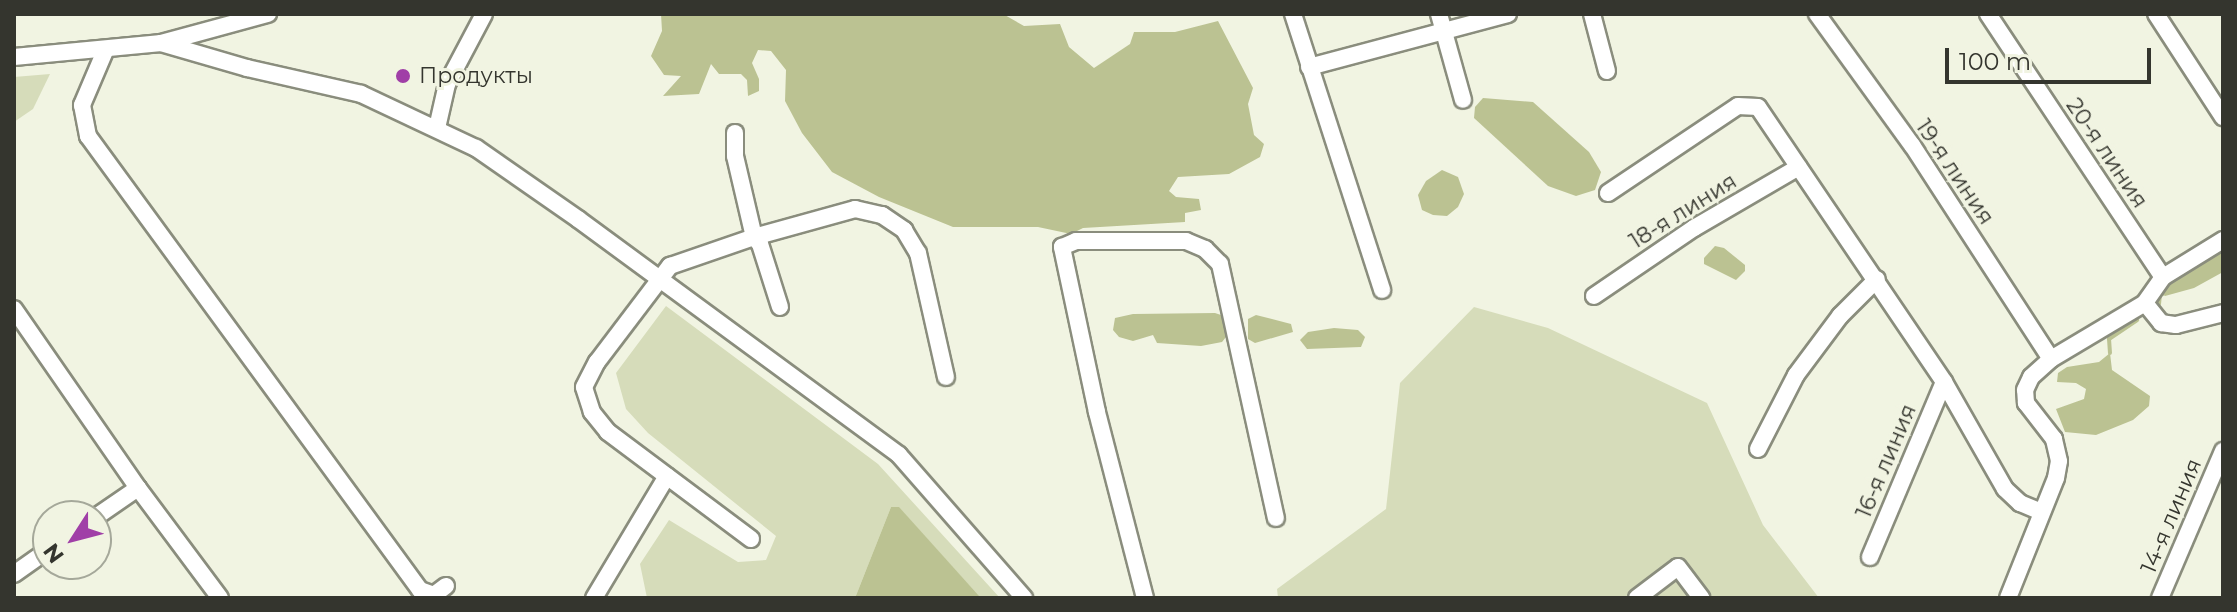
<!DOCTYPE html>
<html>
<head>
<meta charset="utf-8">
<style>
  body { margin:0 }
  #map { position:relative; width:2237px; height:612px; overflow:hidden; background:#f1f4e2; font-family:Montserrat,sans-serif }
  div>[style] { position:absolute }
  [style*='--x'] { left:calc(var(--x)*1px); top:calc(var(--y)*1px); width:calc(var(--w)*1px); rotate:calc(var(--a)*1deg) }
  .green>* { inset:0; background:#d6dcba }
  .water>* { inset:0; background:#bbc292 }
  .stream>* { height:4px; margin:-2px; padding:0 2px; transform-origin:2px; border-radius:2px; background:#bbc292 }
  .roads { filter:drop-shadow(2px 0 #8a8d7d) drop-shadow(-2px 0 #8a8d7d) drop-shadow(0 2px #8a8d7d) drop-shadow(0 -2px #8a8d7d) }
  .minor>* { height:16px; margin:-8px; padding:0 8px; transform-origin:8px; border-radius:8px; background:#fff }
  .dots>* { width:22px; height:22px; translate:-50% -50%; box-sizing:border-box; border:4px solid #f1f4e2; border-radius:50% }
  span { translate:-50% -50%; white-space:nowrap; text-align:center; line-height:1.15; -webkit-text-stroke:6px #f1f4e2; paint-order:stroke }
  .poi-label { font-size:22px; color:#34352e }
  .left { translate:0 -50%; text-align:left }
  .street-label { font-size:22px; color:#34352e }
  .frame { position:absolute; inset:0; border:16px solid #34352e; pointer-events:none }
  .north { position:absolute; left:32px; top:500px; width:80px; height:80px; box-sizing:border-box; background:#f1f4e2; border:2px solid #a5a89a; border-radius:50%; rotate:234deg; font-size:22px; font-weight:700; line-height:32px; text-align:center; color:#34352e }
  .north::after { content:''; display:block; margin:auto; width:28px; height:36px; background:#a03fa7; clip-path:polygon(50% 0,100% 100%,50% 72%,0 100%) }
  .scale { position:absolute; left:1945px; top:48px; width:206px; height:36px; box-sizing:border-box; border:4px solid #34352e; border-top:0; padding-left:10px; font-size:24px; line-height:28px; white-space:nowrap; color:#34352e; -webkit-text-stroke:6px #f1f4e2; paint-order:stroke }
</style>
</head>
<body>
<div id="map">
  <div class="green">
    <div style="clip-path:polygon(50px 74px,33px 109px,14px 122px,14px 77px)"></div>
    <div style="clip-path:polygon(666px 306px,878px 464px,1000px 598px,981px 598px,899px 508px,891px 507px,855px 598px,647px 598px,640px 564px,669px 520px,738px 562px,766px 560px,776px 536px,648px 433px,626px 409px,616px 373px)"></div>
    <div style="clip-path:polygon(1474px 307px,1548px 328px,1707px 403px,1763px 525px,1819px 598px,1278px 598px,1277px 589px,1386px 509px,1400px 383px)"></div>
  </div>
  <div class="water">
    <div style="clip-path:polygon(661px 14px,1003px 14px,1024px 26px,1060px 24px,1069px 47px,1094px 68px,1130px 44px,1134px 32px,1175px 32px,1218px 21px,1253px 88px,1248px 104px,1254px 135px,1264px 144px,1260px 157px,1229px 174px,1178px 177px,1169px 191px,1176px 197px,1199px 199px,1201px 210px,1185px 213px,1185px 222px,1083px 228px,1071px 234px,1038px 227px,953px 227px,879px 197px,832px 172px,802px 133px,785px 101px,786px 70px,771px 51px,758px 50px,752px 63px,759px 79px,759px 91px,748px 96px,747px 80px,741px 74px,719px 74px,711px 64px,699px 94px,663px 96px,681px 76px,664px 75px,651px 56px,662px 31px)"></div>
    <div style="clip-path:polygon(1483px 98px,1533px 102px,1589px 152px,1601px 172px,1595px 190px,1576px 196px,1548px 186px,1474px 118px,1475px 107px)"></div>
    <div style="clip-path:polygon(1442px 170px,1458px 177px,1464px 194px,1458px 207px,1447px 216px,1433px 215px,1422px 210px,1418px 195px,1426px 181px)"></div>
    <div style="clip-path:polygon(1715px 246px,1724px 248px,1745px 265px,1745px 271px,1736px 280px,1704px 264px,1704px 258px)"></div>
    <div style="clip-path:polygon(2223px 251px,2223px 272px,2194px 288px,2165px 296px,2158px 289px,2184px 270px)"></div>
    <div style="clip-path:polygon(1215px 313px,1221px 315px,1226px 337px,1222px 342px,1201px 346px,1157px 343px,1153px 335px,1133px 341px,1119px 337px,1113px 330px,1115px 318px,1133px 314px)"></div>
    <div style="clip-path:polygon(1256px 315px,1291px 324px,1293px 332px,1255px 343px,1248px 339px,1248px 319px)"></div>
    <div style="clip-path:polygon(1334px 328px,1358px 330px,1365px 337px,1361px 347px,1307px 349px,1300px 340px,1308px 332px)"></div>
    <div style="clip-path:polygon(2110px 353px,2112px 370px,2150px 396px,2149px 406px,2133px 420px,2096px 435px,2065px 432px,2056px 409px,2084px 399px,2086px 389px,2076px 383px,2057px 382px,2058px 373px,2067px 367px,2099px 362px)"></div>
    <div style="clip-path:polygon(891px 507px,899px 507px,981px 598px,855px 598px)"></div>
  </div>
  <div class="stream">
    <div style="--x:2159;--y:304;--w:9;--a:-84"></div>
    <div style="--x:2160;--y:295;--w:5;--a:-22"></div>
    <div style="--x:2110;--y:353;--w:14;--a:-94"></div>
    <div style="--x:2109;--y:339;--w:34;--a:-34"></div>
  </div>
  <div class="roads">
    <div class="minor">
      <div style="--x:1293;--y:14;--w:290;--a:72.1"></div>
      <div style="--x:1439;--y:14;--w:89;--a:74.4"></div>
      <div style="--x:1592;--y:14;--w:59;--a:75.3"></div>
      <div style="--x:1817;--y:14;--w:162;--a:54.1"></div>
      <div style="--x:1912;--y:145;--w:255;--a:57"></div>
      <div style="--x:1988;--y:14;--w:316;--a:56.4"></div>
      <div style="--x:2156;--y:14;--w:123;--a:57"></div>
      <div style="--x:161;--y:43;--w:90;--a:16.2"></div>
      <div style="--x:247;--y:68;--w:117;--a:12.8"></div>
      <div style="--x:361;--y:94;--w:127;--a:25.2"></div>
      <div style="--x:476;--y:148;--w:124;--a:34.8"></div>
      <div style="--x:578;--y:219;--w:398;--a:36.3"></div>
      <div style="--x:899;--y:455;--w:190;--a:48.8"></div>
      <div style="--x:105;--y:51;--w:59;--a:113.1"></div>
      <div style="--x:82;--y:105;--w:32;--a:79"></div>
      <div style="--x:88;--y:136;--w:562;--a:53.82"></div>
      <div style="--x:420;--y:590;--w:15;--a:20"></div>
      <div style="--x:434;--y:595;--w:15;--a:-37"></div>
      <div style="--x:14;--y:57;--w:148;--a:-5.4"></div>
      <div style="--x:161;--y:43;--w:111;--a:-15.2"></div>
      <div style="--x:1309;--y:67;--w:206;--a:-14.9"></div>
      <div style="--x:437;--y:128;--w:45;--a:-77.2"></div>
      <div style="--x:447;--y:84;--w:79;--a:-62.1"></div>
      <div style="--x:735;--y:133;--w:23;--a:90"></div>
      <div style="--x:735;--y:156;--w:83;--a:76.8"></div>
      <div style="--x:754;--y:237;--w:9;--a:49"></div>
      <div style="--x:760;--y:244;--w:66;--a:72.4"></div>
      <div style="--x:1608;--y:193;--w:156;--a:-33.8"></div>
      <div style="--x:1738;--y:106;--w:20;--a:3"></div>
      <div style="--x:1758;--y:107;--w:332;--a:55.9"></div>
      <div style="--x:1944;--y:382;--w:123;--a:60.3"></div>
      <div style="--x:2005;--y:489;--w:21;--a:43"></div>
      <div style="--x:2020;--y:503;--w:23;--a:23"></div>
      <div style="--x:2223;--y:240;--w:70;--a:148.3"></div>
      <div style="--x:2163;--y:277;--w:32;--a:125"></div>
      <div style="--x:2145;--y:303;--w:26;--a:51"></div>
      <div style="--x:2161;--y:323;--w:15;--a:8"></div>
      <div style="--x:2176;--y:325;--w:49;--a:-14.3"></div>
      <div style="--x:1594;--y:296;--w:121;--a:-34.2"></div>
      <div style="--x:1694;--y:228;--w:121;--a:-30.2"></div>
      <div style="--x:14;--y:309;--w:218;--a:55.3"></div>
      <div style="--x:138;--y:488;--w:51;--a:145.4"></div>
      <div style="--x:1758;--y:449;--w:83;--a:-62.8"></div>
      <div style="--x:1796;--y:375;--w:74;--a:-53.3"></div>
      <div style="--x:1840;--y:316;--w:52;--a:-45"></div>
      <div style="--x:138;--y:488;--w:137;--a:53.3"></div>
      <div style="--x:751;--y:539;--w:179;--a:-143.2"></div>
      <div style="--x:608;--y:432;--w:26;--a:-129"></div>
      <div style="--x:592;--y:412;--w:26;--a:-108"></div>
      <div style="--x:584;--y:387;--w:28;--a:-63"></div>
      <div style="--x:597;--y:362;--w:121;--a:-52.8"></div>
      <div style="--x:670;--y:266;--w:89;--a:-19"></div>
      <div style="--x:754;--y:237;--w:105;--a:-15.5"></div>
      <div style="--x:855;--y:209;--w:28;--a:13"></div>
      <div style="--x:882;--y:215;--w:27;--a:34"></div>
      <div style="--x:904;--y:230;--w:27;--a:59"></div>
      <div style="--x:918;--y:253;--w:127;--a:77.3"></div>
      <div style="--x:1870;--y:557;--w:190;--a:-67.1"></div>
      <div style="--x:14;--y:574;--w:42;--a:-35.2"></div>
      <div style="--x:594;--y:598;--w:142;--a:-59.1"></div>
      <div style="--x:1145;--y:598;--w:192;--a:-104.5"></div>
      <div style="--x:1097;--y:412;--w:169;--a:-102"></div>
      <div style="--x:1062;--y:247;--w:15;--a:-23"></div>
      <div style="--x:1076;--y:241;--w:110;--a:0"></div>
      <div style="--x:1186;--y:241;--w:21;--a:23"></div>
      <div style="--x:1205;--y:249;--w:21;--a:45"></div>
      <div style="--x:1220;--y:264;--w:260;--a:77.6"></div>
      <div style="--x:1637;--y:598;--w:51;--a:-37.1"></div>
      <div style="--x:1678;--y:567;--w:39;--a:53"></div>
      <div style="--x:2008;--y:598;--w:129;--a:-68.2"></div>
      <div style="--x:2056;--y:478;--w:17;--a:-80"></div>
      <div style="--x:2059;--y:461;--w:23;--a:-103"></div>
      <div style="--x:2054;--y:439;--w:46;--a:-127.9"></div>
      <div style="--x:2026;--y:403;--w:13;--a:-94"></div>
      <div style="--x:2025;--y:390;--w:14;--a:-65"></div>
      <div style="--x:2031;--y:377;--w:27;--a:-42"></div>
      <div style="--x:2051;--y:359;--w:109;--a:-30.8"></div>
      <div style="--x:2160;--y:598;--w:160;--a:-66.8"></div>
    </div>
  </div>
  <div class="dots">
    <div style="left:403px;top:76px;background:#a03fa7"></div>
  </div>
  <div class="poi-label">
    <span class="left" style="left:419px;top:76px">Продукты</span>
  </div>
  <div class="street-label">
    <span style="left:2107px;top:153px;rotate:56deg">20-я линия</span>
    <span style="left:1955px;top:172px;rotate:56deg">19-я линия</span>
    <span style="left:1683px;top:211px;rotate:-32deg">18-я линия</span>
    <span style="left:1886px;top:461px;rotate:-67deg">16-я линия</span>
    <span style="left:2171px;top:516px;rotate:-67deg">14-я линия</span>
  </div>
  <div class="frame"></div>
  <div class="north">N</div>
  <div class="scale">100 m</div>
</div>
</body>
</html>
